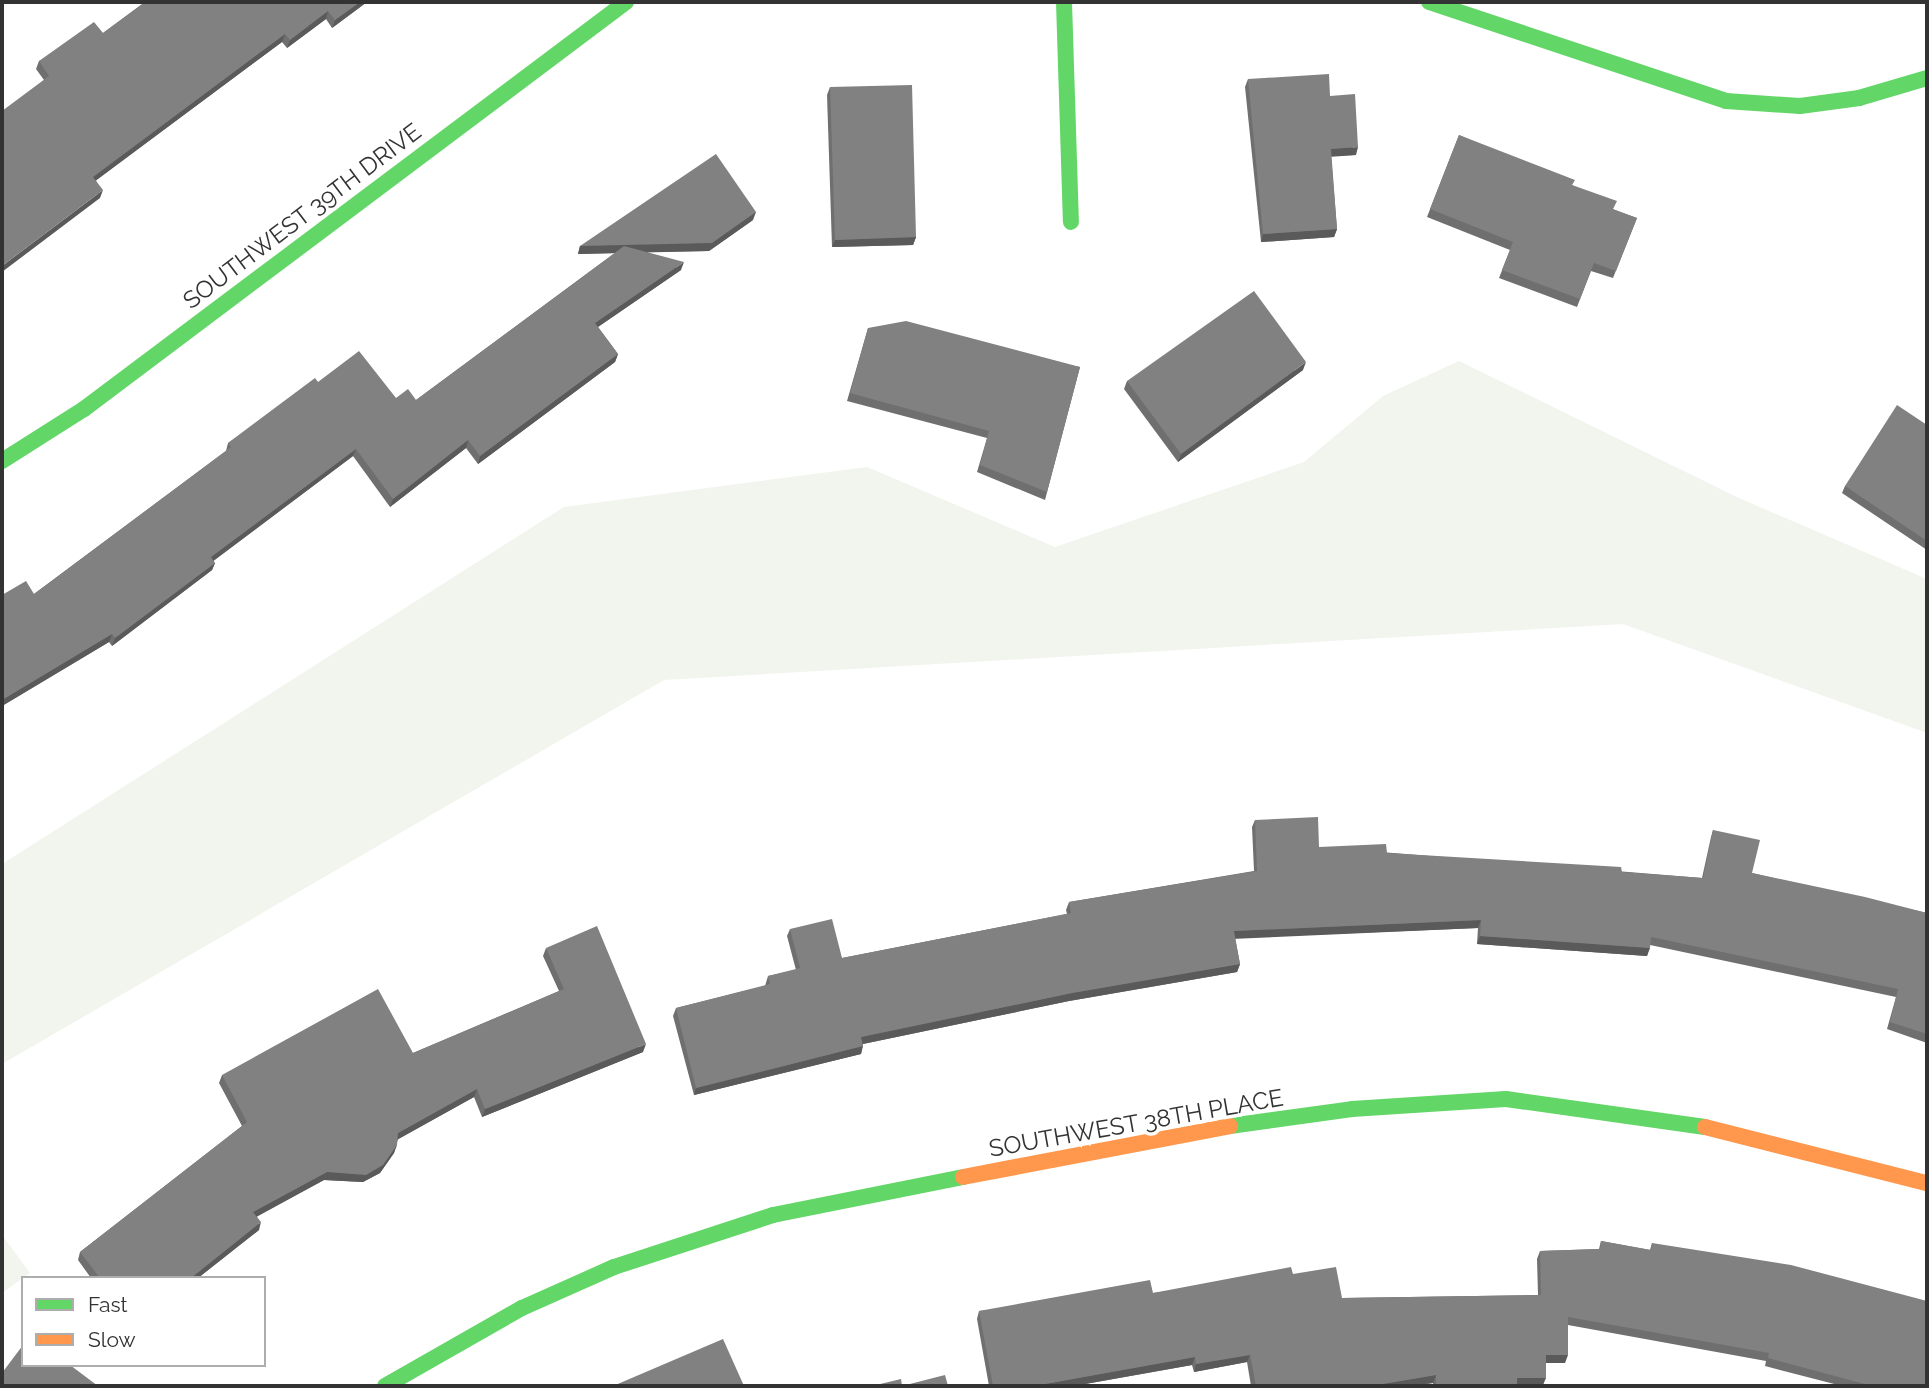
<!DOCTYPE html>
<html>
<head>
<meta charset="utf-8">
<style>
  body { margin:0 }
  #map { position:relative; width:1929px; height:1388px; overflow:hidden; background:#fff; font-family:Raleway,sans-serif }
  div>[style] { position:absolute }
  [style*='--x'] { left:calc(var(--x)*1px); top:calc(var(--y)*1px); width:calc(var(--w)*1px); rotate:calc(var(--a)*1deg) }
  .green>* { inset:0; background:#f1f5ed }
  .fast>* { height:16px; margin:-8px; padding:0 8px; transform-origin:8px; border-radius:8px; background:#63d668 }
  .slow>* { height:16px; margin:-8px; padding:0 8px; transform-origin:8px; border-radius:8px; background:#ff974d }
  .wall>* { inset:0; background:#6f6f6f }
  .shaded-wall>* { inset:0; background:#5a5a5a }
  .building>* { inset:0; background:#818181 }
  span { translate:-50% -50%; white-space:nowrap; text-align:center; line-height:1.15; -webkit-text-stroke:7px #fff; paint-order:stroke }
  .street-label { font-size:24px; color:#333 }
  .frame { position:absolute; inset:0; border:4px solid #333; pointer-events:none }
  .legend { position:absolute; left:21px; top:1276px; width:245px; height:91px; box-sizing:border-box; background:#fff; border:2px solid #adadad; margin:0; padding:9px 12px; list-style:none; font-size:21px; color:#333 }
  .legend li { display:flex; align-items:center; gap:14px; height:35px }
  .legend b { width:35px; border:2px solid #adadad }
</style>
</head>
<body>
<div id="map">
  <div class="green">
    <div style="clip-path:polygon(1459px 361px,1739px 498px,1927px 579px,1927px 733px,1623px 624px,664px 680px,2px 1064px,2px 864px,564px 507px,867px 467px,1055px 547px,1304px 462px,1383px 396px)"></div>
    <div style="clip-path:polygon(2px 1235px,30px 1273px,2px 1293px)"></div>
  </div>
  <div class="fast">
    <div style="--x:1064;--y:2;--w:220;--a:88.2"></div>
    <div style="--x:1429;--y:2;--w:313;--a:18.4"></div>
    <div style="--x:1726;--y:101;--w:74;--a:3.9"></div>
    <div style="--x:1800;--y:106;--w:60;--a:-7.7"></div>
    <div style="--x:1859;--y:98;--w:71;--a:-16.4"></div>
    <div style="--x:2;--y:461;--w:97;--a:-32.4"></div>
    <div style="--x:84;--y:409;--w:678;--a:-36.9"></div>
    <div style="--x:1230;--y:1126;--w:123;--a:-7.9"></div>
    <div style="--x:1352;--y:1109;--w:154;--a:-3.7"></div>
    <div style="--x:1506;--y:1099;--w:201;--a:8"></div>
    <div style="--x:385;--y:1386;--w:158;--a:-29.7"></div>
    <div style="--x:522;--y:1308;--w:101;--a:-24"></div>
    <div style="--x:614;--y:1267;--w:167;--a:-18.1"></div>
    <div style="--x:773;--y:1215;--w:194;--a:-11.3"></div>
  </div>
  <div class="slow">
    <div style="--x:1705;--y:1127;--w:229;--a:14.2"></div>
    <div style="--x:963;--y:1177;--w:272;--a:-10.8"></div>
  </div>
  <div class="wall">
    <div style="clip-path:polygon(145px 2px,367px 2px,332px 28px,326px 19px,287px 48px,282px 42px,96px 180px,100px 198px,44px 80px,36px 69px,39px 61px,103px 33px)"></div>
    <div style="clip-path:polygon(1248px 79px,1330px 96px,1356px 155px,1331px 156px,1337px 229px,1334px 237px,1261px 242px,1245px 87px)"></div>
    <div style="clip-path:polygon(830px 87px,916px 237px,913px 245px,832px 247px,827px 95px)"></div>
    <div style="clip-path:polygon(1459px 135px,1572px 185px,1614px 210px,1637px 218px,1613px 278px,1591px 271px,1577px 307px,1499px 278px,1510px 250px,1427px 217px)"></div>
    <div style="clip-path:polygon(753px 220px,709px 251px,647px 252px,681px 270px,598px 327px,618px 354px,615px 362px,478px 464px,466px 448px,390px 507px,353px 456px,213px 561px,215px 563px,212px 570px,112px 646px,109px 642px,2px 706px,2px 595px,34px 594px,226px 451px,228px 443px,318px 382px,396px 398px,416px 400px,615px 253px,578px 254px,580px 246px)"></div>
    <div style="clip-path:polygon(868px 328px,1080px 367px,1045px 500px,977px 472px,987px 438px,847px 401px)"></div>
    <div style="clip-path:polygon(1303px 370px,1178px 462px,1124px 389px,1127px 381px)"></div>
    <div style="clip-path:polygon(1927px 425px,1927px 550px,1842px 493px,1845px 486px)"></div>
    <div style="clip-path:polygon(1255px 820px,1319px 847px,1702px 878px,1711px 837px,1713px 830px,1752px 873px,1927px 913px,1927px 1043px,1887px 1029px,1896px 997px,1650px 945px,1647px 956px,1477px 944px,1478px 928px,1235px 938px,1240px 964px,1237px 972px,1069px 1001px,863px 1044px,861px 1054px,694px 1095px,673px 1016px,676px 1008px,765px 986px,768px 976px,796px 970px,787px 936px,790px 929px,842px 958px,1067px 914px,1066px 910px,1069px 902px,1254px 871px,1252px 827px)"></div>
    <div style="clip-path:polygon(546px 948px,643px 1052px,482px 1117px,474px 1097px,398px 1139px,394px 1153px,380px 1173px,363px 1182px,324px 1180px,257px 1216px,259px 1230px,198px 1278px,91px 1278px,78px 1260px,80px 1252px,242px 1126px,219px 1083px,222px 1075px,413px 1053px,559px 991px,543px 956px)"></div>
    <div style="clip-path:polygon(1601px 1241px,1650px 1250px,1652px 1243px,1927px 1386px,1842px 1386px,1765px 1366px,1766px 1361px,1568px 1325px,1565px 1363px,1546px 1363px,1543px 1385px,1433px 1386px,1433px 1383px,1412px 1386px,1251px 1386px,1247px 1362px,1194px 1372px,1192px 1365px,1074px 1386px,989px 1386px,977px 1319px,979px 1311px,1153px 1293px,1293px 1274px,1342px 1298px,1538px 1295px,1537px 1259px,1540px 1251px,1599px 1249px)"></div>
  </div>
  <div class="shaded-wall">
    <div style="clip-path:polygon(360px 2px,367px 2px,332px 28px,335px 20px)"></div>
    <div style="clip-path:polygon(328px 11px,326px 19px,287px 48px,290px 40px)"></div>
    <div style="clip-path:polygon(285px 34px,282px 42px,90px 185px,93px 177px)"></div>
    <div style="clip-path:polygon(1358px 147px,1356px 155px,1328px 157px,1331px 149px)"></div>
    <div style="clip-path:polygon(103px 190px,100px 198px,2px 272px,2px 266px)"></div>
    <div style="clip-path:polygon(756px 212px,753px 220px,709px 251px,578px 254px,580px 246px)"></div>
    <div style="clip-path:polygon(1337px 229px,1334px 237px,1261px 242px,1263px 234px)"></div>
    <div style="clip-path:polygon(916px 237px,913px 245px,832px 247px,835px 240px)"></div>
    <div style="clip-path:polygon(684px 262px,681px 270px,592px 331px,595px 323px)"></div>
    <div style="clip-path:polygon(618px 354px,615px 362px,478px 464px,480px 456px)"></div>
    <div style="clip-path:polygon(1306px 362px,1303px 370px,1178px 462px,1181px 454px)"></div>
    <div style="clip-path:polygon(468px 440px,466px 448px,390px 507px,393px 499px)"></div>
    <div style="clip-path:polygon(356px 449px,353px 456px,208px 565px,211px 557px)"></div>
    <div style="clip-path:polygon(215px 563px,212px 570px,112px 646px,115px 638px)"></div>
    <div style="clip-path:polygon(112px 634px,109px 642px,2px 706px,2px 700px)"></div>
    <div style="clip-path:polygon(1481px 920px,1478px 928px,1231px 939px,1234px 931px)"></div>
    <div style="clip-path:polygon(1480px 936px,1650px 948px,1647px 956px,1477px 944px)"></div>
    <div style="clip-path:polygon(1240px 964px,1237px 972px,1069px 1001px,858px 1045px,861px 1037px,1072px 993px)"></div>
    <div style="clip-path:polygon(646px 1044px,643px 1052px,482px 1117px,485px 1109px)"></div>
    <div style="clip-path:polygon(863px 1046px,861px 1054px,694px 1095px,696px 1088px)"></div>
    <div style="clip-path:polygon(477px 1089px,474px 1097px,395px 1141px,398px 1133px)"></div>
    <div style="clip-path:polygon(397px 1145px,394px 1153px,380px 1173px,363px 1182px,324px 1180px,251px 1220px,253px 1212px,327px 1172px)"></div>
    <div style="clip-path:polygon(261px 1222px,259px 1230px,198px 1278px,191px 1278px)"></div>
    <div style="clip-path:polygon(1250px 1355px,1247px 1362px,1194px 1372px,1196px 1364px)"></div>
    <div style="clip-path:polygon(1546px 1355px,1568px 1355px,1565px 1363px,1543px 1363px)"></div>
    <div style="clip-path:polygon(1195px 1357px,1192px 1365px,1074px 1386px,1034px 1386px)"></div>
    <div style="clip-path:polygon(1436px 1375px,1433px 1383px,1412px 1386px,1371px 1386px)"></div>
    <div style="clip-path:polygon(1517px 1378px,1546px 1378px,1543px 1385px,1514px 1386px)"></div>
  </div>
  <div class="building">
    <div style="clip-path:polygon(145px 2px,360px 2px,335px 20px,328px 11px,290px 40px,285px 34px,93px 177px,103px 190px,2px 266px,2px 111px,49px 76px,39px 61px,94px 22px,103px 33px)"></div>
    <div style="clip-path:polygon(1329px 74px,1330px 96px,1355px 94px,1358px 147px,1331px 149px,1337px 229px,1263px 234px,1248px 79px)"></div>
    <div style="clip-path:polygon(912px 85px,916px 237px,835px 240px,830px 87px)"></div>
    <div style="clip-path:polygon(1459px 135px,1575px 180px,1572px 185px,1617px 201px,1613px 209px,1637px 218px,1616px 271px,1594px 263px,1580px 299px,1502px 270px,1513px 242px,1430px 209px)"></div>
    <div style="clip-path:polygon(716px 154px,756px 212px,712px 243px,580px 246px)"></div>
    <div style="clip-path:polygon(624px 246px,684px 262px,595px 323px,618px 354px,480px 456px,468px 440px,393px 499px,356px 449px,211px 557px,215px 563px,115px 638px,112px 634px,2px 700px,2px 595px,26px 581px,34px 594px,231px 447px,228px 443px,315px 378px,318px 382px,359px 351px,396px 398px,408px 389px,416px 400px)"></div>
    <div style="clip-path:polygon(1254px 291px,1306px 362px,1181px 454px,1127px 381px)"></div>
    <div style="clip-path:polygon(906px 321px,1080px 367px,1047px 492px,980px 465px,989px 431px,850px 393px,868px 328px)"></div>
    <div style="clip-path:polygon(1897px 405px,1927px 425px,1927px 437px,1925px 441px,1927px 442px,1927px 541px,1845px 486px)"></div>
    <div style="clip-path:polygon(1318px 817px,1319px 847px,1386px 844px,1387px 853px,1621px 867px,1622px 872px,1703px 878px,1713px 830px,1760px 840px,1752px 873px,1865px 897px,1927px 913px,1927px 1034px,1890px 1022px,1898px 989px,1651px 937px,1650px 948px,1480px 936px,1481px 920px,1234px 931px,1240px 964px,1072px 993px,861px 1037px,863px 1046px,696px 1088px,676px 1008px,770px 984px,768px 976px,800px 968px,790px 929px,832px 919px,842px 958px,1071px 913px,1069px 902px,1257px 871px,1255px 820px)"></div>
    <div style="clip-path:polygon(597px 926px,646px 1044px,485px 1109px,477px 1089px,398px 1133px,397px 1145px,383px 1165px,366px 1175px,327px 1172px,253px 1212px,261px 1222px,191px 1278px,100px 1278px,80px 1252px,247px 1122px,222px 1075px,378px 989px,413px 1053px,564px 989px,546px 948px)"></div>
    <div style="clip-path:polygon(1601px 1241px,1651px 1250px,1652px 1243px,1791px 1265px,1927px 1301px,1927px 1386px,1872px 1386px,1768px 1358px,1769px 1353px,1568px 1317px,1568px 1355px,1546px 1355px,1546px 1378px,1517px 1378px,1517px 1386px,1436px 1386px,1436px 1375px,1371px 1386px,1256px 1386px,1250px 1355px,1196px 1364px,1195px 1357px,1034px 1386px,993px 1386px,979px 1311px,1150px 1280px,1153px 1293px,1291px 1267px,1293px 1274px,1336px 1267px,1342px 1298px,1541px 1295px,1540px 1251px,1600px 1249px)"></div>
    <div style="clip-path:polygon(723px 1339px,744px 1386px,613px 1386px)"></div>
    <div style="clip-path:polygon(23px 1345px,23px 1365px,70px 1365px,98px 1386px,2px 1386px,2px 1373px)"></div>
    <div style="clip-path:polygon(945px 1375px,948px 1386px,902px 1386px)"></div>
    <div style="clip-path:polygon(901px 1379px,902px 1386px,872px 1386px)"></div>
  </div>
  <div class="street-label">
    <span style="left:302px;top:216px;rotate:-37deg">SOUTHWEST 39TH DRIVE</span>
    <span style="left:1136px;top:1123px;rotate:-10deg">SOUTHWEST 38TH PLACE</span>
  </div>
  <div class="frame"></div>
  <ul class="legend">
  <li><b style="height:9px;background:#63d668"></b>Fast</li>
  <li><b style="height:9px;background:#ff974d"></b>Slow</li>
  </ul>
</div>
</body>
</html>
